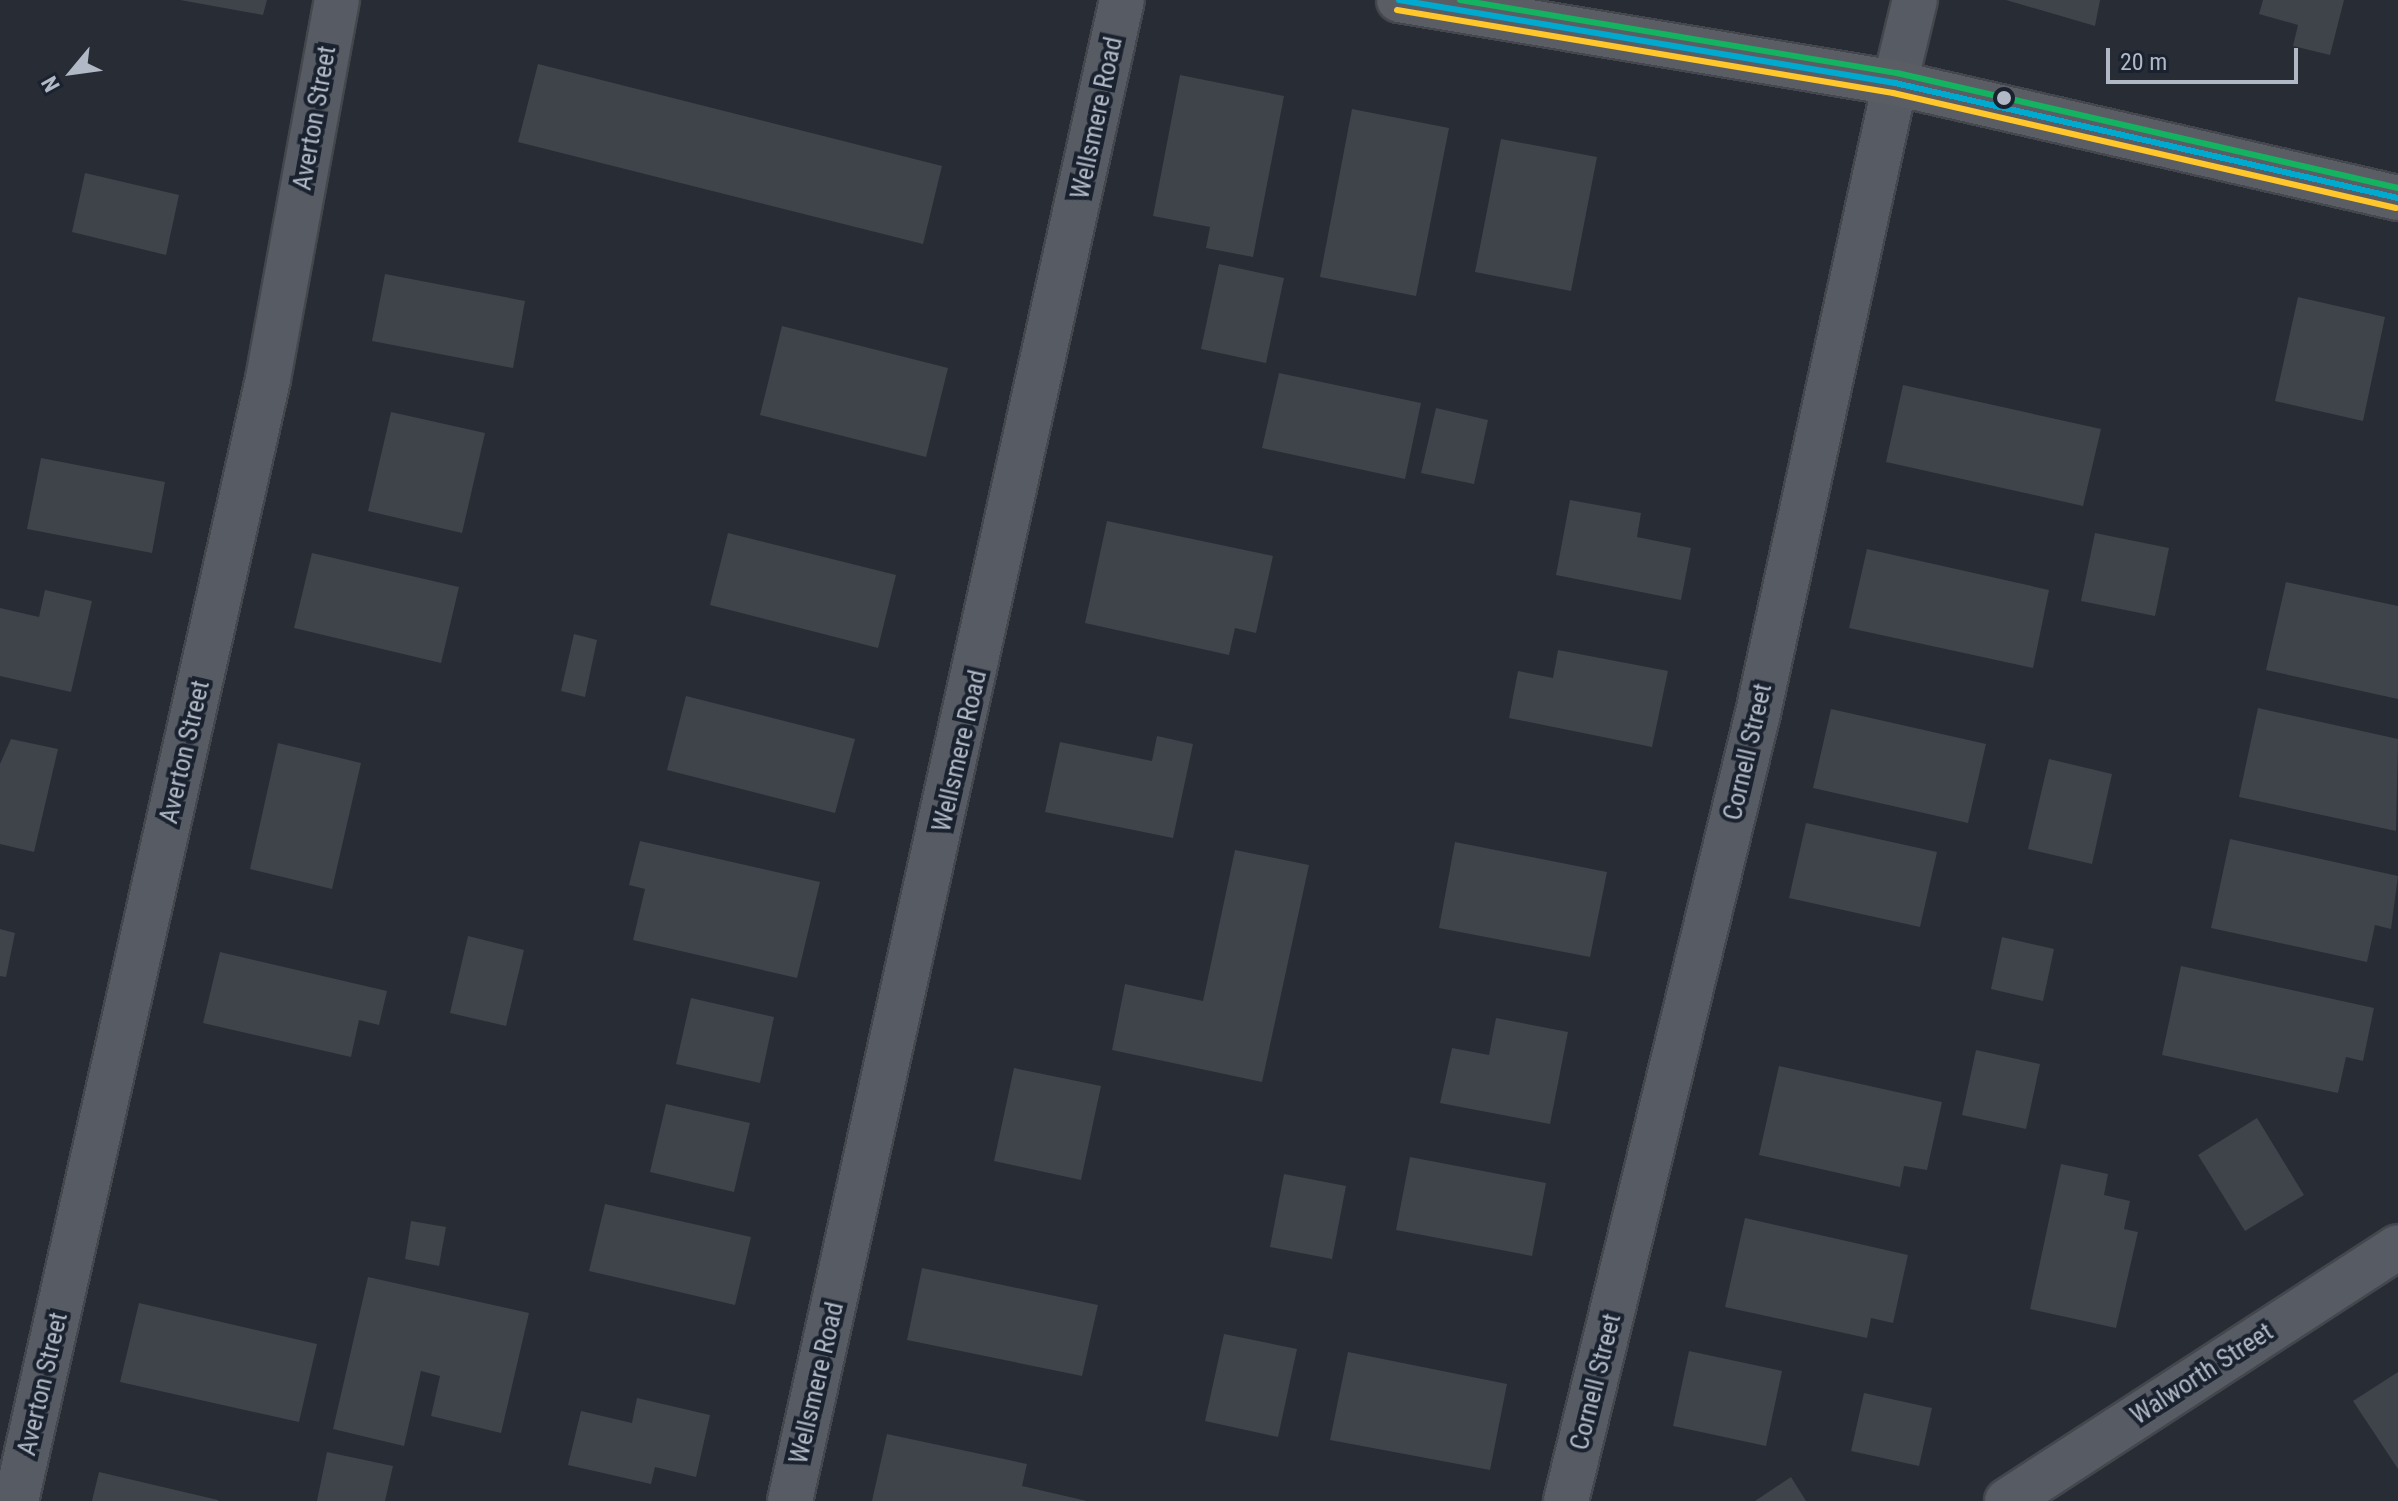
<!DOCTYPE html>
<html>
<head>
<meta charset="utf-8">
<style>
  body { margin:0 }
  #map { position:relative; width:2398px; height:1501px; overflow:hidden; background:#282c34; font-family:"Roboto Condensed",sans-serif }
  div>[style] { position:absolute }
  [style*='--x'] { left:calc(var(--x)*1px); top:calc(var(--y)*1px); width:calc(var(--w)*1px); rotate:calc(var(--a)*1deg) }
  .building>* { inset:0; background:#3f434a }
  .roads { filter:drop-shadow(2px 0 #44474d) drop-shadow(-2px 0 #44474d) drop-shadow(0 2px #44474d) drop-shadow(0 -2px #44474d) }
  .minor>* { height:44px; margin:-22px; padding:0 22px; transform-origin:22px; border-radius:22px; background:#575b63 }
  .tertiary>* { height:44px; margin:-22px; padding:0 22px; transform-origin:22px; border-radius:22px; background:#575b63 }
  .primary>* { height:44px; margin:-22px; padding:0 22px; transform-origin:22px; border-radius:22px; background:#5a5d64 }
  .bus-1>* { height:6px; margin:-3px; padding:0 3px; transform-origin:3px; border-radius:3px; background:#00a9ce }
  .bus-2>* { height:6px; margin:-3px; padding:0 3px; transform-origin:3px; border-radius:3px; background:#ffc72c }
  .bus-3>* { height:6px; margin:-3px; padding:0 3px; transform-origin:3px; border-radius:3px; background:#13b361 }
  .dots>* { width:22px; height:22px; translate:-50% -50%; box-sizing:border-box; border:4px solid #1b222f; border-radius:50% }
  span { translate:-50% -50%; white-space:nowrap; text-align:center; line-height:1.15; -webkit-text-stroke:8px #1b222f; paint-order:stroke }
  .street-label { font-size:26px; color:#b1b8c6 }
  .north { position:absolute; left:32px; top:32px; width:80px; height:80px; -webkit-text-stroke:6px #1b222f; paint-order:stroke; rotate:241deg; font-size:22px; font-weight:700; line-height:32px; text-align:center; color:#b1b8c6 }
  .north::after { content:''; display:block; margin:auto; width:28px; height:36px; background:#b1b8c6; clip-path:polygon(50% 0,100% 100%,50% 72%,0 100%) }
  .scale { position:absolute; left:2106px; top:48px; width:192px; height:36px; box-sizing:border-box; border:4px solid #b1b8c6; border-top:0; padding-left:10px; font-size:24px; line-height:28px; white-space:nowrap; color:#b1b8c6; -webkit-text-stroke:6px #1b222f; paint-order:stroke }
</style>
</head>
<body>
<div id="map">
  <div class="building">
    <div style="clip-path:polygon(180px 0,267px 0,263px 15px)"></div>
    <div style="clip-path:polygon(2006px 0,2100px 0,2095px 26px)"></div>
    <div style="clip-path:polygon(2263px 0,2344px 0,2330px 55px,2293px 46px,2298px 25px,2259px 14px)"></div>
    <div style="clip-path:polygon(538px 64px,942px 166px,923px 244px,518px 142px)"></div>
    <div style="clip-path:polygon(1180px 75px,1284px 96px,1253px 257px,1206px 248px,1210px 227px,1153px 216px)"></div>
    <div style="clip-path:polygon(1352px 109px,1449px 128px,1416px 296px,1320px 277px)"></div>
    <div style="clip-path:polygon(1501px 139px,1597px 157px,1571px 291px,1475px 272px)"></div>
    <div style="clip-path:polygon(85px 173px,179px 195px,166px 255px,72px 232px)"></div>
    <div style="clip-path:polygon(1219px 264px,1284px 278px,1266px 363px,1201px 349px)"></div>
    <div style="clip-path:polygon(385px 274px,525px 301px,513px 368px,372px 341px)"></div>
    <div style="clip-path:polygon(2298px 297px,2385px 317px,2363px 421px,2275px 401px)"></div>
    <div style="clip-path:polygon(782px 326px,948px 368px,926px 457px,760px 415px)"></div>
    <div style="clip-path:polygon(1279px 373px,1421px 403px,1405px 479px,1262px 448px)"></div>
    <div style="clip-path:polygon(1903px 385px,2101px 429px,2083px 506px,1886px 462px)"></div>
    <div style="clip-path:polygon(1436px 408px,1488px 420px,1474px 484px,1421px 473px)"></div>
    <div style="clip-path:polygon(391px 412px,485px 433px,462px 533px,368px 511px)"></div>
    <div style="clip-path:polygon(41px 458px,165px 482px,152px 553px,27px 529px)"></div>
    <div style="clip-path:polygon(1570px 500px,1641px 513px,1637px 537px,1691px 548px,1681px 600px,1556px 575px)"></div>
    <div style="clip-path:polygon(1107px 521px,1273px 556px,1256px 633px,1235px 628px,1229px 655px,1085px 623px)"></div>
    <div style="clip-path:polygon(728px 533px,896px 575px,878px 648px,710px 605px)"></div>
    <div style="clip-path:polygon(2095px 533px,2169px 548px,2155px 616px,2081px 601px)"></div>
    <div style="clip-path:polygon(1867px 549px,2049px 590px,2033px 668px,1849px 628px)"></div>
    <div style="clip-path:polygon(312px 553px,459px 587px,441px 663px,294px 628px)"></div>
    <div style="clip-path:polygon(2286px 582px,2398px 606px,2398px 699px,2266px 670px)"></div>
    <div style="clip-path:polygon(45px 590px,92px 601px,71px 692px,0 676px,0 608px,39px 617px)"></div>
    <div style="clip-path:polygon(574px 634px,597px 640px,585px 697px,561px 691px)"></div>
    <div style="clip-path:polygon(1558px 650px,1668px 671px,1652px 747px,1509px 718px,1518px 671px,1553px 678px)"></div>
    <div style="clip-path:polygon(686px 696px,855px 739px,835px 813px,667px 770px)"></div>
    <div style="clip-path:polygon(2258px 708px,2398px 739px,2396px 831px,2239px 797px)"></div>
    <div style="clip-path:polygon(1831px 709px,1986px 744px,1968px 823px,1813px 788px)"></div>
    <div style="clip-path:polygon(1157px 736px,1193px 744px,1173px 838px,1045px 812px,1060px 742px,1152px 761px)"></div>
    <div style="clip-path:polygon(11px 739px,58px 749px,34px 852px,0 844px,0 764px)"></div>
    <div style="clip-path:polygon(278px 743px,361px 763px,332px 889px,250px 869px)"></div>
    <div style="clip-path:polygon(2049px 759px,2112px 774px,2092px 864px,2028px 849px)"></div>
    <div style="clip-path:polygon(1806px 823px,1937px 852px,1920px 927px,1789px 898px)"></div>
    <div style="clip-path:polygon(2230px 839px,2398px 876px,2391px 929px,2375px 925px,2367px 962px,2211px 928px)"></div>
    <div style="clip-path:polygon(640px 841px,820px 882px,797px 978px,633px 940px,645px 889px,629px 885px)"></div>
    <div style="clip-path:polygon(1455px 842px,1607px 872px,1590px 957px,1439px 928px)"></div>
    <div style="clip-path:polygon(1235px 850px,1309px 865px,1262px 1082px,1112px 1050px,1125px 984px,1203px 1001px)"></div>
    <div style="clip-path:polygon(0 929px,15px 933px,6px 977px,0 976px)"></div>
    <div style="clip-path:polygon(468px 936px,524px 950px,506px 1026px,450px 1013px)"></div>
    <div style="clip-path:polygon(2002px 937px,2054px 949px,2043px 1001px,1991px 989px)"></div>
    <div style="clip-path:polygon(220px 952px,387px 991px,379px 1025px,359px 1020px,351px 1057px,203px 1023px)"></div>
    <div style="clip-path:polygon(2181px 966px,2374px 1008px,2363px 1061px,2346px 1057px,2338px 1093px,2162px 1055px)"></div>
    <div style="clip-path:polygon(691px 998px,774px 1017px,760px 1083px,676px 1064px)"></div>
    <div style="clip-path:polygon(1496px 1018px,1568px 1032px,1550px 1124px,1440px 1103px,1452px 1048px,1489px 1055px)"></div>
    <div style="clip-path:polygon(1976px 1050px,2040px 1064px,2026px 1129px,1962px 1115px)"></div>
    <div style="clip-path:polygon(1779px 1066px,1942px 1102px,1927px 1170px,1904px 1166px,1900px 1187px,1759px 1155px)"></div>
    <div style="clip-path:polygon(1014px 1068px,1101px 1086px,1081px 1180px,994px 1161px)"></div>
    <div style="clip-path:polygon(666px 1104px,750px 1123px,734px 1192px,650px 1172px)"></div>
    <div style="clip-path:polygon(2257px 1118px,2304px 1195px,2245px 1231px,2198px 1155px)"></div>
    <div style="clip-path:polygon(1410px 1157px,1546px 1183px,1532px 1256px,1396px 1230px)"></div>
    <div style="clip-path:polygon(2061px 1164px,2108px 1174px,2104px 1195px,2130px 1201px,2124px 1229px,2138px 1232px,2116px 1328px,2030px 1309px)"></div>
    <div style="clip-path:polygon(1284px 1174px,1346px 1186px,1332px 1259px,1270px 1247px)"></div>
    <div style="clip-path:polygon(605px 1204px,751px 1237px,735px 1305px,589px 1271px)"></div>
    <div style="clip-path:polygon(1745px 1218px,1908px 1255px,1893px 1323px,1871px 1318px,1867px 1338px,1725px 1307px)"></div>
    <div style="clip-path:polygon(411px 1221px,446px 1227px,439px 1266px,405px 1259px)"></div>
    <div style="clip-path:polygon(922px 1268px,1098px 1305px,1082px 1376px,907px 1340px)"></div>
    <div style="clip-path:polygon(368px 1277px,529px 1313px,501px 1433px,431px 1416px,440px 1376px,421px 1371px,404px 1446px,333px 1429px)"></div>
    <div style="clip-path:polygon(139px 1303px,317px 1344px,299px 1422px,120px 1382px)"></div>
    <div style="clip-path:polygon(1224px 1334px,1297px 1349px,1278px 1437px,1205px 1421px)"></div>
    <div style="clip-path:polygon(1689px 1351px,1782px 1371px,1766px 1446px,1673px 1426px)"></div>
    <div style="clip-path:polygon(1348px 1352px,1507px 1384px,1490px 1470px,1330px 1440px)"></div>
    <div style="clip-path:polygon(2398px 1372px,2398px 1469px,2353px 1401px)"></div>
    <div style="clip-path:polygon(1864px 1393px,1932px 1408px,1919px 1466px,1851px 1451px)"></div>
    <div style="clip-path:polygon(637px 1398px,710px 1415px,696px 1477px,655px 1467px,651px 1484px,568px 1465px,581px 1411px,632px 1423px)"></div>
    <div style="clip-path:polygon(887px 1434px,1027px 1464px,1022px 1486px,1087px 1501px,872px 1501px)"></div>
    <div style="clip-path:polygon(327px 1452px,393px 1466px,385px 1501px,317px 1501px)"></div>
    <div style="clip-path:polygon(99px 1472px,218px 1500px,218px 1501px,92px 1501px)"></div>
    <div style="clip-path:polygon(1791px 1477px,1806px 1501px,1755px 1501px)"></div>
  </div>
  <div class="roads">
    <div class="minor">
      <div style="--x:1895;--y:83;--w:85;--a:-76.5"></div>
      <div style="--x:16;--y:1501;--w:1150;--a:-77.34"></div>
      <div style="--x:268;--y:379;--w:385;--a:-79.7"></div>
      <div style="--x:790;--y:1501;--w:1537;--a:-77.53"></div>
    </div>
    <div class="tertiary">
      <div style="--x:1566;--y:1501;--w:811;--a:-76.31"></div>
      <div style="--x:1758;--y:713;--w:645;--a:-77.73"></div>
      <div style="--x:2007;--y:1501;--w:466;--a:-33"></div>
    </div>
    <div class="primary">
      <div style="--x:1399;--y:0;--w:503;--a:9.5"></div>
      <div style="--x:1895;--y:83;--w:516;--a:12.88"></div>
    </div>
  </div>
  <div class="bus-1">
    <div style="--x:1399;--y:0;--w:503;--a:9.5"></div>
    <div style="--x:1895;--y:83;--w:516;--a:12.88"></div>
  </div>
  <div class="bus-2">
    <div style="--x:1397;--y:10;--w:503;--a:9.5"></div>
    <div style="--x:1893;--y:93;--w:516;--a:12.88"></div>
  </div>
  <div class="bus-3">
    <div style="--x:1460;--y:0;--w:443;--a:9.5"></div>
    <div style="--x:1897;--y:73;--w:514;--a:12.93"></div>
  </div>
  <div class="dots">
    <div style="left:2004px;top:98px;background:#b1b8c6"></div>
  </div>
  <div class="street-label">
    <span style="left:315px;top:118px;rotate:-80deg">Averton Street</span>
    <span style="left:1097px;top:118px;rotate:-78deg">Wellsmere Road</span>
    <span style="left:960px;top:751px;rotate:-77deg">Wellsmere Road</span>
    <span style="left:185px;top:752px;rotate:-77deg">Averton Street</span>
    <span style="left:1748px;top:752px;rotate:-77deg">Cornell Street</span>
    <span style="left:2202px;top:1374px;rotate:-33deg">Walworth Street</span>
    <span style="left:1596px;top:1382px;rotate:-76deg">Cornell Street</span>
    <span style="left:817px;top:1383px;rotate:-77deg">Wellsmere Road</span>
    <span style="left:43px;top:1384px;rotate:-77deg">Averton Street</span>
  </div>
  <div class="north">N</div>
  <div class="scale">20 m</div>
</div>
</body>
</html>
